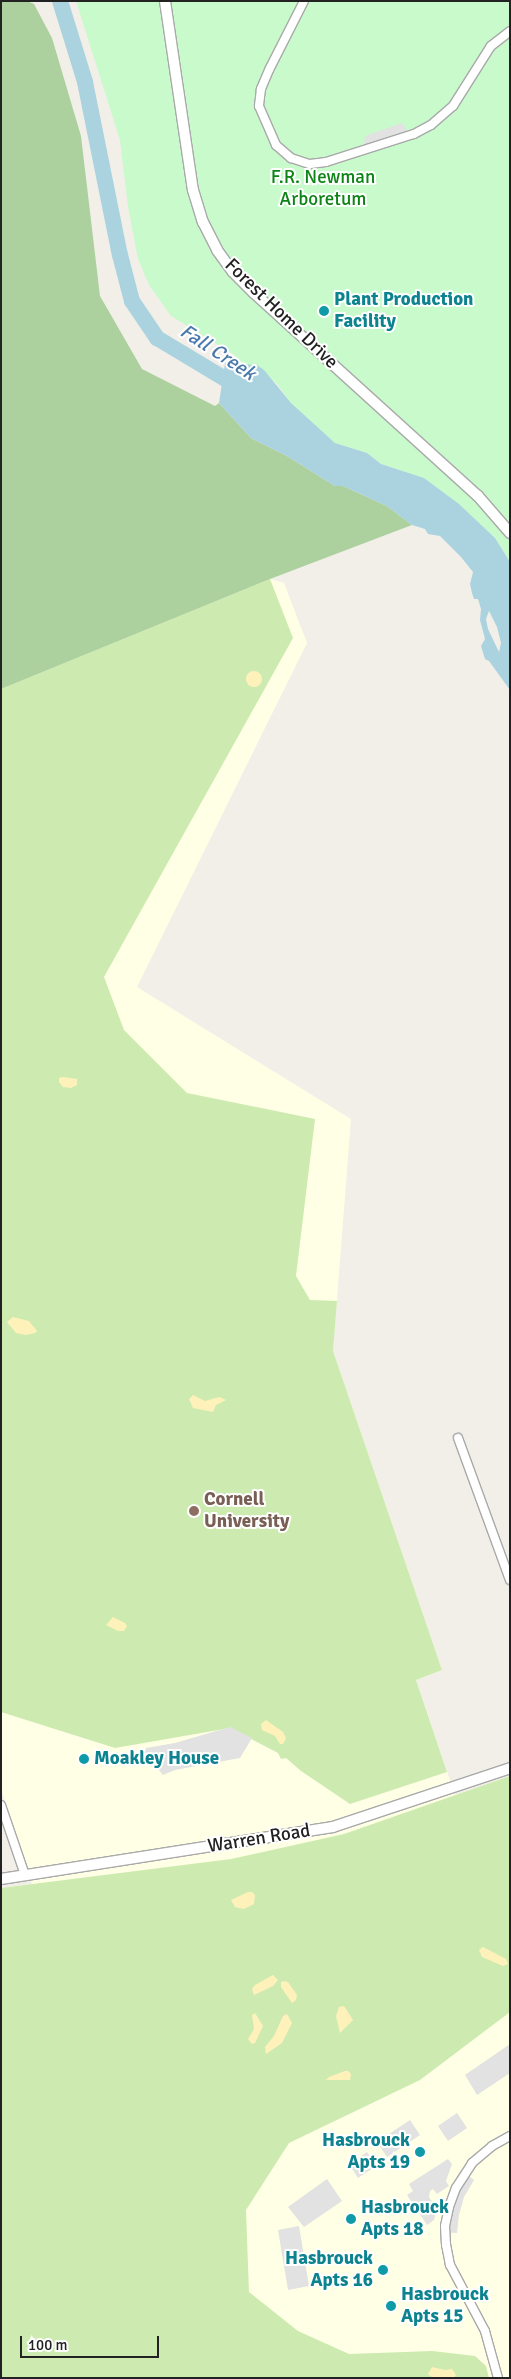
<!DOCTYPE html>
<html>
<head>
<meta charset="utf-8">
<style>
  body { margin:0 }
  #map { position:relative; width:511px; height:2379px; overflow:hidden; background:#f2efe9; font-family:Signika,sans-serif }
  div>[style] { position:absolute }
  [style*='--x'] { left:calc(var(--x)*1px); top:calc(var(--y)*1px); width:calc(var(--w)*1px); rotate:calc(var(--a)*1deg) }
  .education>* { inset:0; background:#ffffe5 }
  .grass>* { inset:0; background:#cdebb0 }
  .forest>* { inset:0; background:#add19e }
  .sand>* { inset:0; background:#fff1ba }
  .round { border-radius:50% }
  .park>* { inset:0; background:#c8facc }
  .parking>* { inset:0; background:#e2e2e2 }
  .water>* { inset:0; background:#aad3df }
  .river>* { height:16px; margin:-8px; padding:0 8px; transform-origin:8px; border-radius:8px; background:#aad3df }
  .roads { filter:drop-shadow(1px 0 #a9a9a9) drop-shadow(-1px 0 #a9a9a9) drop-shadow(0 1px #a9a9a9) drop-shadow(0 -1px #a9a9a9) }
  .minor>* { height:8px; margin:-4px; padding:0 4px; transform-origin:4px; border-radius:4px; background:#fff }
  .tertiary>* { height:10px; margin:-5px; padding:0 5px; transform-origin:5px; border-radius:5px; background:#fff }
  .dots>* { width:14px; height:14px; translate:-50% -50%; box-sizing:border-box; border:2px solid #fff; border-radius:50% }
  span { translate:-50% -50%; white-space:nowrap; text-align:center; line-height:1.15; -webkit-text-stroke:4px #fff; paint-order:stroke }
  .park-label { font-size:19px; color:#0c8416 }
  .culture-label { font-size:19px; color:#0d838f; font-weight:700 }
  .left { translate:0 -50%; text-align:left }
  .right { translate:-100% -50%; text-align:right }
  .street-label { font-size:19px; color:#222 }
  .education-label { font-size:19px; color:#785e54; font-weight:700 }
  .water-label { font-size:20px; color:#4a7aab; font-style:italic }
  .frame { position:absolute; inset:0; border:2px solid #222; pointer-events:none }
  .scale { position:absolute; left:20px; top:2336px; width:139px; height:22px; box-sizing:border-box; border:2px solid #222; border-top:0; padding-left:6px; font-size:15px; line-height:18px; white-space:nowrap; color:#222; -webkit-text-stroke:4px #fff; paint-order:stroke }
</style>
</head>
<body>
<div id="map">
  <div class="education">
    <div style="clip-path:polygon(270px 579px,284px 583px,307px 643px,137px 987px,351px 1119px,333px 1351px,442px 1670px,416px 1680px,455px 1795px,510px 1776px,510px 2378px,1px 2378px,1px 1888px,32px 1884px,1px 1789px,1px 689px)"></div>
  </div>
  <div class="grass">
    <div style="clip-path:polygon(270px 579px,293px 638px,104px 977px,124px 1030px,187px 1093px,315px 1119px,296px 1276px,310px 1300px,337px 1301px,333px 1351px,442px 1670px,416px 1680px,447px 1772px,350px 1804px,301px 1771px,286px 1758px,281px 1759px,278px 1753px,230px 1728px,115px 1748px,1px 1712px,1px 689px)"></div>
    <div style="clip-path:polygon(510px 1776px,510px 2012px,420px 2080px,289px 2143px,246px 2210px,249px 2292px,298px 2331px,349px 2354px,432px 2351px,475px 2356px,486px 2366px,489px 2378px,1px 2378px,1px 1888px,231px 1859px,344px 1834px)"></div>
  </div>
  <div class="forest">
    <div style="clip-path:polygon(1px 1px,27px 1px,34px 4px,52px 38px,81px 136px,100px 296px,142px 369px,215px 406px,219px 403px,251px 438px,287px 456px,335px 486px,343px 486px,387px 506px,412px 525px,270px 579px,1px 689px)"></div>
  </div>
  <div class="sand">
    <div class="round" style="left:246px;top:671px;width:16px;height:16px"></div>
    <div style="clip-path:polygon(63px 1077px,77px 1079px,77px 1085px,71px 1088px,63px 1087px,59px 1082px,59px 1078px)"></div>
    <div style="clip-path:polygon(13px 1317px,29px 1321px,37px 1331px,35px 1333px,26px 1335px,16px 1333px,7px 1322px)"></div>
    <div style="clip-path:polygon(193px 1395px,205px 1401px,219px 1397px,226px 1400px,216px 1405px,213px 1412px,193px 1408px,189px 1399px)"></div>
    <div style="clip-path:polygon(113px 1617px,125px 1623px,127px 1626px,124px 1631px,118px 1631px,106px 1625px)"></div>
    <div style="clip-path:polygon(266px 1720px,283px 1732px,286px 1738px,283px 1744px,280px 1744px,275px 1736px,262px 1730px,261px 1724px)"></div>
    <div style="clip-path:polygon(248px 1892px,252px 1892px,255px 1895px,254px 1904px,244px 1909px,235px 1907px,231px 1900px)"></div>
    <div style="clip-path:polygon(483px 1947px,506px 1959px,508px 1964px,503px 1966px,482px 1957px,479px 1950px)"></div>
    <div style="clip-path:polygon(273px 1975px,278px 1980px,273px 1986px,254px 1995px,252px 1989px,255px 1985px)"></div>
    <div style="clip-path:polygon(284px 1981px,288px 1982px,297px 1995px,296px 2000px,292px 2003px,281px 1987px,281px 1982px)"></div>
    <div style="clip-path:polygon(344px 2006px,353px 2020px,340px 2033px,336px 2016px,339px 2007px)"></div>
    <div style="clip-path:polygon(255px 2013px,263px 2026px,255px 2043px,252px 2044px,248px 2039px,254px 2029px,252px 2015px)"></div>
    <div style="clip-path:polygon(287px 2014px,292px 2023px,282px 2043px,266px 2054px,265px 2047px,274px 2036px,283px 2016px)"></div>
    <div style="clip-path:polygon(345px 2071px,348px 2071px,351px 2074px,350px 2080px,326px 2080px,329px 2077px)"></div>
    <div style="clip-path:polygon(432px 2367px,445px 2370px,452px 2369px,456px 2375px,454px 2378px,433px 2378px,428px 2374px)"></div>
  </div>
  <div class="park">
    <div style="clip-path:polygon(76px 1px,510px 1px,510px 562px,495px 538px,459px 504px,424px 478px,381px 464px,367px 453px,335px 443px,291px 403px,277px 384px,257px 365px,246px 366px,233px 354px,171px 316px,149px 285px,138px 259px,128px 207px,120px 140px)"></div>
  </div>
  <div class="parking">
    <div style="clip-path:polygon(402px 123px,408px 132px,364px 147px,365px 136px)"></div>
    <div style="clip-path:polygon(230px 1727px,252px 1738px,240px 1758px,175px 1770px,163px 1775px,150px 1759px,143px 1757px,146px 1748px,175px 1743px)"></div>
    <div style="clip-path:polygon(510px 2044px,510px 2073px,477px 2095px,465px 2075px)"></div>
    <div style="clip-path:polygon(457px 2113px,467px 2128px,448px 2141px,438px 2126px)"></div>
    <div style="clip-path:polygon(410px 2120px,420px 2135px,387px 2157px,377px 2142px)"></div>
    <div style="clip-path:polygon(367px 2152px,376px 2166px,358px 2178px,349px 2164px)"></div>
    <div style="clip-path:polygon(448px 2159px,452px 2164px,446px 2181px,449px 2186px,437px 2194px,433px 2189px,430px 2191px,429px 2197px,437px 2210px,434px 2220px,427px 2225px,407px 2195px,413px 2191px,409px 2184px)"></div>
    <div style="clip-path:polygon(461px 2170px,474px 2180px,464px 2197px,459px 2215px,457px 2233px,440px 2232px,450px 2189px)"></div>
    <div style="clip-path:polygon(327px 2179px,342px 2201px,304px 2227px,288px 2207px)"></div>
    <div style="clip-path:polygon(299px 2226px,309px 2286px,288px 2290px,278px 2230px)"></div>
  </div>
  <div class="water">
    <div style="clip-path:polygon(evenodd,226px 357px,237px 364px,257px 365px,264px 370px,291px 403px,335px 443px,367px 453px,381px 464px,424px 478px,459px 504px,495px 538px,510px 562px,510px 690px,489px 661px,485px 659px,481px 646px,485px 639px,480px 620px,481px 609px,478px 599px,474px 599px,472px 593px,470px 584px,473px 572px,461px 557px,440px 536px,428px 534px,425px 529px,412px 525px,387px 506px,343px 486px,335px 486px,287px 456px,251px 438px,219px 403px,226px 357px,489px 611px,497px 627px,501px 643px,499px 652px,488px 629px,486px 619px,489px 611px)"></div>
  </div>
  <div class="river">
    <div style="--x:60;--y:1;--w:85;--a:72.8"></div>
    <div style="--x:85;--y:82;--w:177;--a:78.6"></div>
    <div style="--x:120;--y:255;--w:48;--a:75.4"></div>
    <div style="--x:132;--y:301;--w:45;--a:56"></div>
    <div style="--x:157;--y:338;--w:99;--a:31"></div>
  </div>
  <div class="roads">
    <div class="minor">
      <div style="--x:304;--y:1;--w:77;--a:116.9"></div>
      <div style="--x:269;--y:70;--w:21;--a:113"></div>
      <div style="--x:261;--y:89;--w:17;--a:97"></div>
      <div style="--x:259;--y:106;--w:43;--a:66.4"></div>
      <div style="--x:276;--y:145;--w:20;--a:41"></div>
      <div style="--x:291;--y:158;--w:20;--a:18"></div>
      <div style="--x:310;--y:164;--w:16;--a:-7"></div>
      <div style="--x:326;--y:162;--w:92;--a:-17.7"></div>
      <div style="--x:414;--y:134;--w:19;--a:-28"></div>
      <div style="--x:431;--y:125;--w:29;--a:-41"></div>
      <div style="--x:453;--y:106;--w:71;--a:-57.7"></div>
      <div style="--x:491;--y:46;--w:24;--a:-38"></div>
      <div style="--x:458;--y:1438;--w:151;--a:69.9"></div>
      <div style="--x:1;--y:1805;--w:74;--a:71.1"></div>
      <div style="--x:498;--y:2378;--w:49;--a:-105.5"></div>
      <div style="--x:485;--y:2331;--w:75;--a:-117.9"></div>
      <div style="--x:450;--y:2265;--w:20;--a:-101"></div>
      <div style="--x:446;--y:2245;--w:19;--a:-93"></div>
      <div style="--x:445;--y:2226;--w:19;--a:-78"></div>
      <div style="--x:449;--y:2207;--w:20;--a:-70"></div>
      <div style="--x:456;--y:2188;--w:30;--a:-57"></div>
      <div style="--x:472;--y:2163;--w:26;--a:-40"></div>
      <div style="--x:492;--y:2146;--w:21;--a:-29"></div>
    </div>
    <div class="tertiary">
      <div style="--x:165;--y:1;--w:191;--a:81.6"></div>
      <div style="--x:193;--y:190;--w:34;--a:73"></div>
      <div style="--x:203;--y:222;--w:31;--a:63"></div>
      <div style="--x:217;--y:250;--w:27;--a:54"></div>
      <div style="--x:233;--y:272;--w:30;--a:45"></div>
      <div style="--x:254;--y:293;--w:302;--a:42.2"></div>
      <div style="--x:478;--y:496;--w:49;--a:49.1"></div>
      <div style="--x:1;--y:1879;--w:336;--a:-8.9"></div>
      <div style="--x:333;--y:1827;--w:187;--a:-18.4"></div>
    </div>
  </div>
  <div class="dots">
    <div style="left:324px;top:311px;background:#0f9aa8"></div>
    <div style="left:194px;top:1511px;background:#8d6e63"></div>
    <div style="left:84px;top:1759px;background:#0f9aa8"></div>
    <div style="left:420px;top:2152px;background:#0f9aa8"></div>
    <div style="left:351px;top:2219px;background:#0f9aa8"></div>
    <div style="left:383px;top:2270px;background:#0f9aa8"></div>
    <div style="left:391px;top:2306px;background:#0f9aa8"></div>
  </div>
  <div class="park-label">
    <span style="left:323px;top:189px">F.R. Newman<br>Arboretum</span>
  </div>
  <div class="culture-label">
    <span class="left" style="left:334px;top:311px">Plant Production<br>Facility</span>
    <span class="left" style="left:94px;top:1759px">Moakley House</span>
    <span class="right" style="left:410px;top:2152px">Hasbrouck<br>Apts 19</span>
    <span class="left" style="left:361px;top:2219px">Hasbrouck<br>Apts 18</span>
    <span class="right" style="left:373px;top:2270px">Hasbrouck<br>Apts 16</span>
    <span class="left" style="left:401px;top:2306px">Hasbrouck<br>Apts 15</span>
  </div>
  <div class="street-label">
    <span style="left:281px;top:314px;rotate:44deg">Forest Home Drive</span>
    <span style="left:259px;top:1839px;rotate:-9deg">Warren Road</span>
  </div>
  <div class="education-label">
    <span class="left" style="left:204px;top:1511px">Cornell<br>University</span>
  </div>
  <div class="water-label">
    <span style="left:218px;top:352px;rotate:33deg">Fall Creek</span>
  </div>
  <div class="frame"></div>
  <div class="scale">100 m</div>
</div>
</body>
</html>
